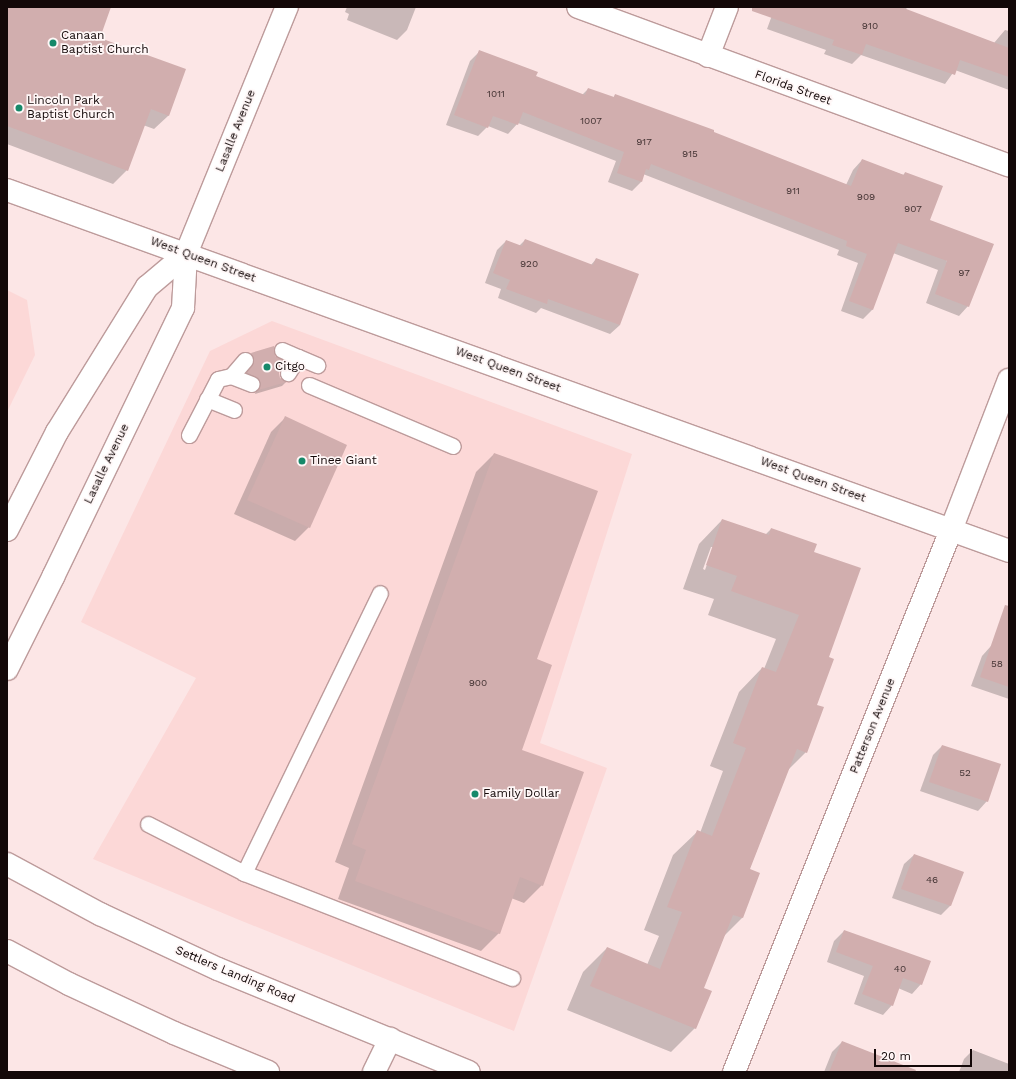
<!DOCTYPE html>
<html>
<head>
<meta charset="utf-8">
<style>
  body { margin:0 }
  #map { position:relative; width:1016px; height:1079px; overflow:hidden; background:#fce6e6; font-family:"Work Sans",sans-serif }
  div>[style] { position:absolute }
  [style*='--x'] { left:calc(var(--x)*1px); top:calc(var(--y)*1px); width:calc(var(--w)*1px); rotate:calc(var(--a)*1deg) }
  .built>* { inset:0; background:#fcd8d7 }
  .shadow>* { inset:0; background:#0003 }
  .building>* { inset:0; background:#d1aeae }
  .roads { filter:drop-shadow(1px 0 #bd9b9b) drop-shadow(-1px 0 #bd9b9b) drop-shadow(0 1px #bd9b9b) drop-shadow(0 -1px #bd9b9b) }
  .lane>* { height:15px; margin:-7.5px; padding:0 7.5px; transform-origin:7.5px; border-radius:7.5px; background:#fff }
  .street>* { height:22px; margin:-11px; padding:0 11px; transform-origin:11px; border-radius:11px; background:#fff }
  .secondary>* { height:22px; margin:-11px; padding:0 11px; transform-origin:11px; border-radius:11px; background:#fff }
  .dots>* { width:11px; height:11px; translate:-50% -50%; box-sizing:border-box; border:2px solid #fff7f7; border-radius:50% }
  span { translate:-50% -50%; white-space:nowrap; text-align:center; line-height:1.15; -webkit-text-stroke:3.5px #fff7f7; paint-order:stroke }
  .number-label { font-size:10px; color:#423232 }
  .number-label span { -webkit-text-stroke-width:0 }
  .poi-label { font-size:12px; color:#130808 }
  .left { translate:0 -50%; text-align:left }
  .street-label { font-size:12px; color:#130808 }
  .frame { position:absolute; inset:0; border:8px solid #130808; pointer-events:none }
  .scale { position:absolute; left:874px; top:1049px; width:98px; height:18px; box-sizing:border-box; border:2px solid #130808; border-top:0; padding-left:5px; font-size:12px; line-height:14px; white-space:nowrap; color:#130808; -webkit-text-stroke:3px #fff7f7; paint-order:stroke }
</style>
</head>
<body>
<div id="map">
  <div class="built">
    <div style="clip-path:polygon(7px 290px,27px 300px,35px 355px,7px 412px)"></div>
    <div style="clip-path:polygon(272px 321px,632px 454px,540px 743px,607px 768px,514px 1031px,237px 919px,93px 859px,196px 678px,81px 622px,210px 351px)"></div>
  </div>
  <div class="shadow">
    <div style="clip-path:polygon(7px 7px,107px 7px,99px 38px,184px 70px,168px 116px,154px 129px,143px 125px,127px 170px,113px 184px,7px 144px)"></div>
    <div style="clip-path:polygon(347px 7px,416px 7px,407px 30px,397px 40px,347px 20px,349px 14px,345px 12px)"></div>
    <div style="clip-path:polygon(775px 7px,907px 7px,906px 10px,994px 43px,1005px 30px,1009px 31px,1009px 90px,955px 70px,945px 84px,861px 55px,852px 64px,824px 54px,826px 50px,767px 29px)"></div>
    <div style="clip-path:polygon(479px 52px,535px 77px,582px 95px,588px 89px,613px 98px,615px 95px,846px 185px,853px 170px,862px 160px,903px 175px,905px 173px,968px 306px,959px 316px,926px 303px,938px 270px,893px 253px,872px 310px,863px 319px,841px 311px,858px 263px,837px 255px,839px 250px,643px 174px,641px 182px,632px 191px,608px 182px,616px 161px,518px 123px,508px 134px,488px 126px,478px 136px,446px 125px,470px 61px)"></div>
    <div style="clip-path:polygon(525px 240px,591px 265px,596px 259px,620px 325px,610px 334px,541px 308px,536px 313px,498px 298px,501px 289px,485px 283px,497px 250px,506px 241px,519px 246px)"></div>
    <div style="clip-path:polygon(273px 348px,279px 378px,286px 382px,282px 386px,255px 394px,257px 388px,244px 376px,250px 367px,247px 358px,251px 354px)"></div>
    <div style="clip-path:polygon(285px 418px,309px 527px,295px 541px,234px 514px,271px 432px)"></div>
    <div style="clip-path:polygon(494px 454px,536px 660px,520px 750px,542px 885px,524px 903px,511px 898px,499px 933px,481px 951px,338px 899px,349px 868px,335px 862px,476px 472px)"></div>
    <div style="clip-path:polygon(evenodd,722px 520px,765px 535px,771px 529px,813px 553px,828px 658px,815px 705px,806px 752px,788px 770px,749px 870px,759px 874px,742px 918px,724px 936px,703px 988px,695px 1028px,671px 1052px,567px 1010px,583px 972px,607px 948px,647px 965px,659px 936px,644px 930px,673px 855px,697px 832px,700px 833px,723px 771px,710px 766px,739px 692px,762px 668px,764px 669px,776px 639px,708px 615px,714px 599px,683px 589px,699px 544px,722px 520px,711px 547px,713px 547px,705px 570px,703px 569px,711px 547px)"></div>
    <div style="clip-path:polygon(991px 646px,1009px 653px,1009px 699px,971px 686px,982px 656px)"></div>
    <div style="clip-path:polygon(942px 746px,987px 801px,978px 811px,920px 791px,933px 755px)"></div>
    <div style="clip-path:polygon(914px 855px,962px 873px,950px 906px,941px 915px,892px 898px,904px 864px)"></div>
    <div style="clip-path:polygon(844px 931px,921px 984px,912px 994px,898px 988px,892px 1005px,883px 1015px,854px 1004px,864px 976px,827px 962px,834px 941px)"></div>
    <div style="clip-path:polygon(842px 1042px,880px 1072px,824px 1072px,832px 1052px)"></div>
    <div style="clip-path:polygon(973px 1050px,1009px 1064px,1009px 1072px,959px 1072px,964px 1059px)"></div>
  </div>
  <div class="building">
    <div style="clip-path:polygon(7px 7px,111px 7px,100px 38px,186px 69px,169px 116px,151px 109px,128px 171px,7px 126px)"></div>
    <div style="clip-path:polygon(752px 7px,901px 7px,1009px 48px,1009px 77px,960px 60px,955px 75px,866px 44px,862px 55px,832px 45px,834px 40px,752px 11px)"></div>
    <div style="clip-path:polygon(479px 50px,538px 72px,536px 76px,585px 95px,588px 88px,614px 97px,615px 94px,714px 130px,714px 132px,851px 186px,862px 159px,904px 175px,905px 172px,943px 186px,930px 220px,994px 244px,969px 307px,935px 294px,947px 261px,898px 243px,873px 310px,849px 301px,867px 254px,846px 246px,847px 241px,651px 164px,649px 170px,646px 169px,642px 182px,617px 173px,624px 152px,523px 112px,518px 125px,493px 116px,488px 128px,454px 115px)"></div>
    <div style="clip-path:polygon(525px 239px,593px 265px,596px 258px,639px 274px,620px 325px,548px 299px,547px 304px,506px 289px,510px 280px,493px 273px,506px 240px,522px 246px)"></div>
    <div style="clip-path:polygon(274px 346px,275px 356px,285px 361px,279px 373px,280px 378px,287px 382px,258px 390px,261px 383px,259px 379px,248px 373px,248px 371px,254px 361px,251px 353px)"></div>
    <div style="clip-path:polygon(285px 416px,347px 445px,310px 528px,247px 500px)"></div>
    <div style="clip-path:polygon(494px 453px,598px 491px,537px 659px,552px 665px,522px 750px,584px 772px,543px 886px,520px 877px,500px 934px,355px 881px,366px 850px,352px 844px)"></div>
    <div style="clip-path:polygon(722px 519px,769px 535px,771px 528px,817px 544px,814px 552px,861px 568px,829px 657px,834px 659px,817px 705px,824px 707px,807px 753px,797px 749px,750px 869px,760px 873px,743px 918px,733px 915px,704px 988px,712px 991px,696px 1029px,590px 986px,607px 947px,660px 969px,682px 912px,667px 907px,697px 830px,712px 836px,746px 748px,733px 743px,762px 667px,776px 672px,799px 615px,731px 591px,737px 576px,706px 565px)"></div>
    <div style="clip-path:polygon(1005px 605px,1009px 606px,1009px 687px,980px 677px)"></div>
    <div style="clip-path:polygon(942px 745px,1001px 764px,988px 802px,929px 782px)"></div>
    <div style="clip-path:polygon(914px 854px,964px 872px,951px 906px,901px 889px)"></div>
    <div style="clip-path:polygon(844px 930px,931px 961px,922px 985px,903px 978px,893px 1006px,862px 994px,873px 966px,836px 952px)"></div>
    <div style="clip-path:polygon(842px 1041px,916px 1070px,915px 1072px,829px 1072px)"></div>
  </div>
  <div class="roads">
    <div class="lane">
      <div style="--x:282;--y:350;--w:17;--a:24"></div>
      <div style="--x:298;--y:357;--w:19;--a:122"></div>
      <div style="--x:298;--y:357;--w:21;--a:23"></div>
      <div style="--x:245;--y:360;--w:21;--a:131"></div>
      <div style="--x:231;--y:376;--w:22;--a:21"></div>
      <div style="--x:309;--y:385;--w:156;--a:23"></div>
      <div style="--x:207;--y:399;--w:29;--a:22"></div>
      <div style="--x:189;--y:435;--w:63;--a:-62.6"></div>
      <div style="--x:218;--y:379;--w:13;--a:-13"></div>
      <div style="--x:148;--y:824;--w:108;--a:27"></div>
      <div style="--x:244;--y:873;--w:288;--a:21.4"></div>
      <div style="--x:244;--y:873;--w:311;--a:-64.1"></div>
    </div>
    <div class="street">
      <div style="--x:578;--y:7;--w:459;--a:20.2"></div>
      <div style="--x:708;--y:56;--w:53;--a:-68.8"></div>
      <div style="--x:7;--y:190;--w:1065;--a:19.81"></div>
      <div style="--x:374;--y:1072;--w:37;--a:-64"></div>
      <div style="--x:734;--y:1072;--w:584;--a:-68.18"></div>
      <div style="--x:951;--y:530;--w:161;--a:-68.9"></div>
    </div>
    <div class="secondary">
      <div style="--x:7;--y:530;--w:110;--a:-63"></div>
      <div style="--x:57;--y:432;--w:171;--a:-58.2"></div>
      <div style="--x:147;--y:287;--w:51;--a:-40.2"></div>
      <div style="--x:7;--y:669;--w:103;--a:-63.4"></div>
      <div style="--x:53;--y:577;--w:299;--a:-64.2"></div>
      <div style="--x:183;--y:308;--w:54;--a:-86.8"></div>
      <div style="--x:186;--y:254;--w:267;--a:-67.8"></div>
      <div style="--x:7;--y:864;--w:106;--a:28.3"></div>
      <div style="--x:100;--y:914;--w:130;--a:25"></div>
      <div style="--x:218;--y:969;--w:271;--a:22.3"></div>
      <div style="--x:7;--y:951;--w:70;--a:28"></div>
      <div style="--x:69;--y:984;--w:116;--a:25"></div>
      <div style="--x:174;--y:1033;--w:102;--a:22.5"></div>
    </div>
  </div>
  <div class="dots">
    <div style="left:53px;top:43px;background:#16896a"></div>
    <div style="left:19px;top:108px;background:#16896a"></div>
    <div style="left:267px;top:367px;background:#16896a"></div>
    <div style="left:302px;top:461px;background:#16896a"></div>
    <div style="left:475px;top:794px;background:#16896a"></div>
  </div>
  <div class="number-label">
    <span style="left:870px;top:26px">910</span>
    <span style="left:496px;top:94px">1011</span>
    <span style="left:591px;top:121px">1007</span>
    <span style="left:644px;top:142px">917</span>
    <span style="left:690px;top:154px">915</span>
    <span style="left:793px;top:191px">911</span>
    <span style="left:866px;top:197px">909</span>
    <span style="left:913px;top:209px">907</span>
    <span style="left:529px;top:264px">920</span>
    <span style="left:964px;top:273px">97</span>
    <span style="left:997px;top:664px">58</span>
    <span style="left:478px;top:683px">900</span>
    <span style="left:965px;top:773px">52</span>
    <span style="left:932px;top:880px">46</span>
    <span style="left:900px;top:969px">40</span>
  </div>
  <div class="poi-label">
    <span class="left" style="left:61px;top:43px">Canaan<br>Baptist Church</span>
    <span class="left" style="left:27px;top:108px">Lincoln Park<br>Baptist Church</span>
    <span class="left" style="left:275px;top:367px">Citgo</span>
    <span class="left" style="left:310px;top:461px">Tinee Giant</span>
    <span class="left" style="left:483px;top:794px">Family Dollar</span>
  </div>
  <div class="street-label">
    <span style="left:793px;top:88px;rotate:20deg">Florida Street</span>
    <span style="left:236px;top:131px;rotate:-68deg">Lasalle Avenue</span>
    <span style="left:203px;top:260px;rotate:20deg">West Queen Street</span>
    <span style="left:508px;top:370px;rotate:20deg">West Queen Street</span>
    <span style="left:107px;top:464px;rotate:-64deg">Lasalle Avenue</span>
    <span style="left:813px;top:480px;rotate:20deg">West Queen Street</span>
    <span style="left:873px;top:726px;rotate:-68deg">Patterson Avenue</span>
    <span style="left:235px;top:975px;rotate:23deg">Settlers Landing Road</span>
  </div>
  <div class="frame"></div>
  <div class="scale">20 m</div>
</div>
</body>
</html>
